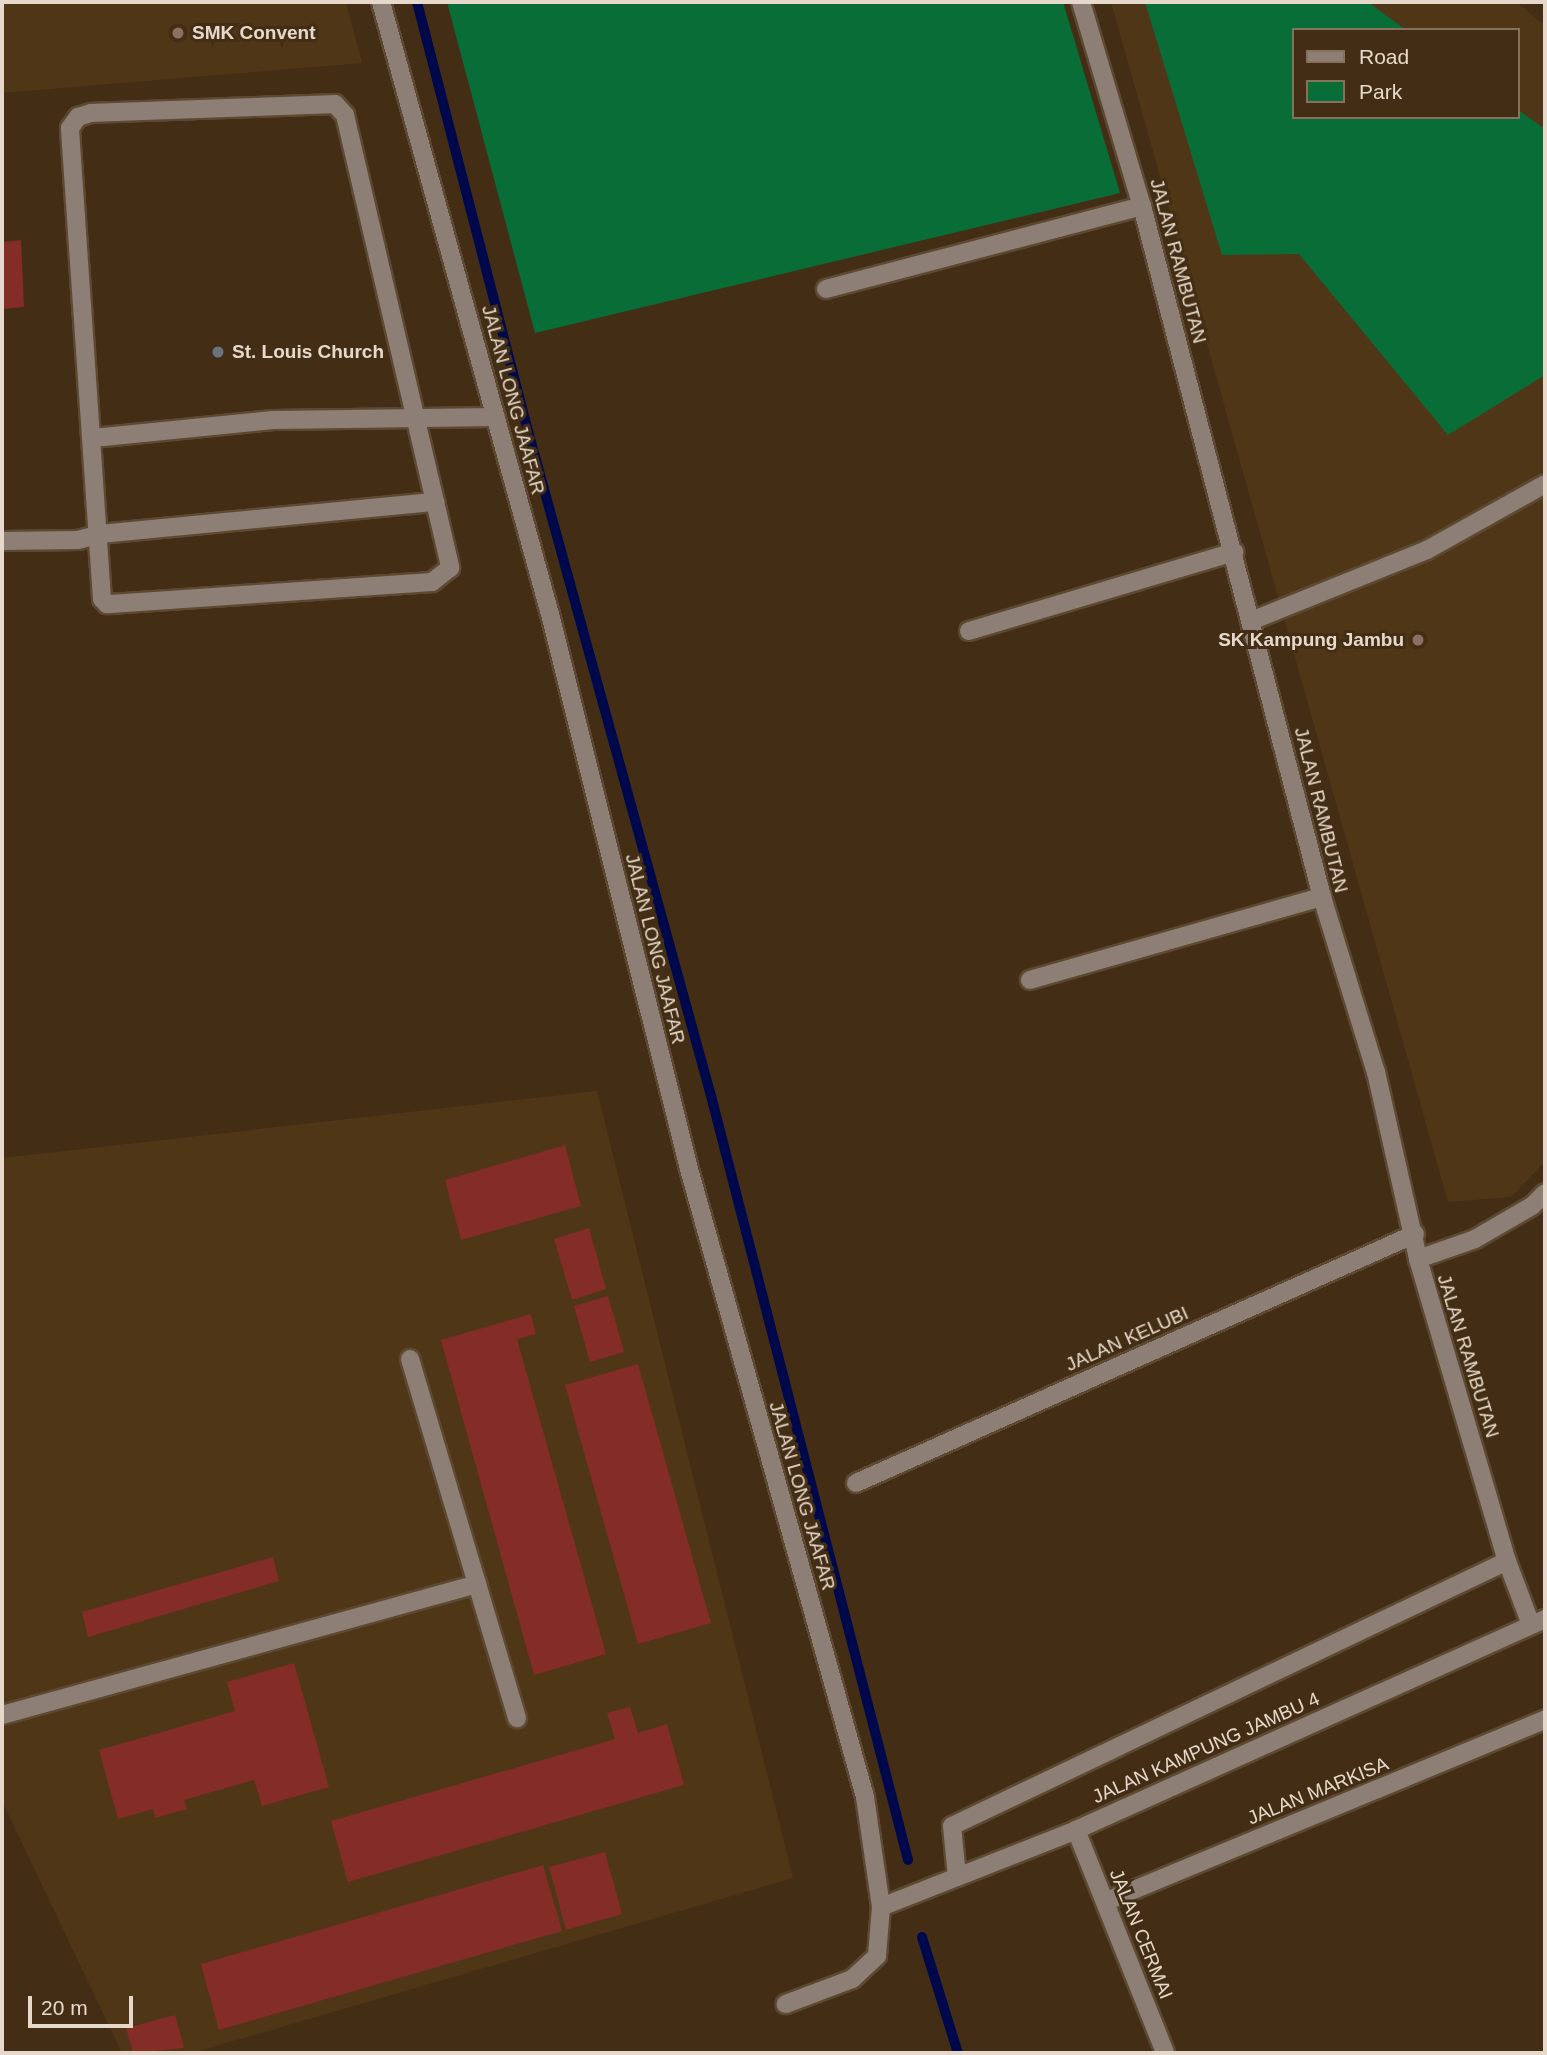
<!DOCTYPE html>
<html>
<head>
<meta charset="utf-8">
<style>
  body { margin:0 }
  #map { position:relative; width:1547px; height:2055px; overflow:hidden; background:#432e15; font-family:Arial,sans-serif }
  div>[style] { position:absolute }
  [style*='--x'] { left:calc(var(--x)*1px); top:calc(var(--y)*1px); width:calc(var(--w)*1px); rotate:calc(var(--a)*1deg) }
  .built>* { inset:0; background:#4f3616 }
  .green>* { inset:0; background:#096d38 }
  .stream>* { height:10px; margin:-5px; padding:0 5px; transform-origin:5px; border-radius:5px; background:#00084c }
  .building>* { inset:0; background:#842c26 }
  .roads { filter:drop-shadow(2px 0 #5d4932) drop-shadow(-2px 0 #5d4932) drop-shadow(0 2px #5d4932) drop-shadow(0 -2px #5d4932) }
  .minor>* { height:18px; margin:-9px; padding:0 9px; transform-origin:9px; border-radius:9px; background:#8d7f76 }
  .dots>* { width:19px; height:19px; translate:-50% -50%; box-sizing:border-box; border:4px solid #432e15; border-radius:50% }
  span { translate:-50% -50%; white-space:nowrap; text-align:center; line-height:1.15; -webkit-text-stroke:6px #432e15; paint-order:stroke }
  .poi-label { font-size:19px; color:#e6d9cb; font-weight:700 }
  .left { translate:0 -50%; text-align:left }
  .right { translate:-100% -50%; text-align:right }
  .street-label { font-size:19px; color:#e6d9cb }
  .frame { position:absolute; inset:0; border:4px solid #e6d9cb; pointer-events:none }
  .legend { position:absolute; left:1292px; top:28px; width:228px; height:91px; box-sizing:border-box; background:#432e15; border:2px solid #84725e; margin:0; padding:9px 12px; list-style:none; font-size:21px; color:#e6d9cb }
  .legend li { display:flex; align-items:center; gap:14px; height:35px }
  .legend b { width:35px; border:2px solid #84725e }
  .scale { position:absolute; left:28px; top:1996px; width:105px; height:32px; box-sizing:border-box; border:4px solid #e6d9cb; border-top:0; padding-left:9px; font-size:21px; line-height:24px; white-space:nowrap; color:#e6d9cb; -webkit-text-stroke:5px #432e15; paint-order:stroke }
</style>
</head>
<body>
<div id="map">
  <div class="built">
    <div style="clip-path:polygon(2px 2px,346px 2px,362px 63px,2px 93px)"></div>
    <div style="clip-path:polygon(evenodd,1111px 2px,1516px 2px,1545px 26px,1545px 1162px,1511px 1197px,1448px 1202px,1111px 2px,1293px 30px,1517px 30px,1517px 117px,1293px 117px,1293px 30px)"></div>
    <div style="clip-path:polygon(597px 1091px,793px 1878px,192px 2053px,122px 2053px,2px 1801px,2px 1158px)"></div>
  </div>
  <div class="green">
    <div style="clip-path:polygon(447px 2px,1063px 2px,1120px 193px,535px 333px)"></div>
    <div style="clip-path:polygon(1145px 2px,1368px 2px,1406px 30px,1293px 30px,1293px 117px,1517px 117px,1517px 109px,1545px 129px,1545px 375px,1448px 435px,1299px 254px,1222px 255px)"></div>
  </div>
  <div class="stream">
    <div style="--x:417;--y:2;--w:443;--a:75.5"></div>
    <div style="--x:528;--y:431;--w:686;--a:74.61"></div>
    <div style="--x:710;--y:1092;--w:793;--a:75.54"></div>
    <div style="--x:922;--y:1937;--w:121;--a:72.8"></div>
  </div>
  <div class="building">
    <div style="clip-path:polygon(21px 240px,24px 307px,2px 309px,2px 242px)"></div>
    <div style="clip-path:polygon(565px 1145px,581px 1206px,461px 1240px,445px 1180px)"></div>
    <div style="clip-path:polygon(589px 1228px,606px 1289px,572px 1300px,554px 1239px)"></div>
    <div style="clip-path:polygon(608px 1296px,624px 1352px,590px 1362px,574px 1306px)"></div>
    <div style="clip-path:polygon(531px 1314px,536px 1334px,517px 1339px,606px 1654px,534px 1675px,441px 1340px)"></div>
    <div style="clip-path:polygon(638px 1364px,711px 1623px,638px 1644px,565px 1385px)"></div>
    <div style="clip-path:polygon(273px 1557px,279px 1581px,88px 1637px,82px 1612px)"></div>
    <div style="clip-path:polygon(294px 1663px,329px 1787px,262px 1806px,254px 1780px,184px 1800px,187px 1809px,155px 1818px,153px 1809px,118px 1819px,99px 1750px,235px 1711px,227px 1682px)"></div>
    <div style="clip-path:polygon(630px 1707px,638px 1733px,667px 1724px,684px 1785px,348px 1882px,331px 1821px,615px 1739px,607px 1713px)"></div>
    <div style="clip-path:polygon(605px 1852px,622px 1914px,566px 1930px,549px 1867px)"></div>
    <div style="clip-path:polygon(543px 1865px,562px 1931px,219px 2030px,201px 1964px)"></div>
    <div style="clip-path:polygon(175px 2015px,184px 2048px,133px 2053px,126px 2028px)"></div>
  </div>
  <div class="roads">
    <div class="minor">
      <div style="--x:381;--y:2;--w:639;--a:74.57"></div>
      <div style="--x:551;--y:618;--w:568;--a:75.94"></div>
      <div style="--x:689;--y:1169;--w:652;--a:74.34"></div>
      <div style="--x:865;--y:1797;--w:111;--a:81.7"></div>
      <div style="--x:881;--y:1907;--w:49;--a:94.7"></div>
      <div style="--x:877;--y:1956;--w:34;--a:137"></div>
      <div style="--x:852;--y:1979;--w:71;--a:159.3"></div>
      <div style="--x:1081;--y:2;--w:213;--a:73.4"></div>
      <div style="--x:1142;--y:206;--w:714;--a:75.4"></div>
      <div style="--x:1322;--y:897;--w:183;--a:72.9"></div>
      <div style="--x:1376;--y:1072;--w:192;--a:77.3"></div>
      <div style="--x:1418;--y:1259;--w:315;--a:73.6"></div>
      <div style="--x:1507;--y:1561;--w:68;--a:69.4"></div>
      <div style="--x:335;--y:104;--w:15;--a:48"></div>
      <div style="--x:345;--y:115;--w:465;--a:76.9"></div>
      <div style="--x:450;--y:568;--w:23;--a:142"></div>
      <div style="--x:432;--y:582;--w:326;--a:176.1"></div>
      <div style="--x:107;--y:604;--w:7;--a:-135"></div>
      <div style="--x:102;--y:599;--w:472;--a:-93.9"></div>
      <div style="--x:70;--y:128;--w:14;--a:-54"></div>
      <div style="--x:78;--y:117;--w:14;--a:-17"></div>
      <div style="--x:91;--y:113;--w:244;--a:-2.1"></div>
      <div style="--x:826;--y:289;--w:327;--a:-14.7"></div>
      <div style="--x:93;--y:438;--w:181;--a:-5.7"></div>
      <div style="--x:273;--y:420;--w:223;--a:-0.8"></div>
      <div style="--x:2;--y:541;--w:76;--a:-0.8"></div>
      <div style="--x:78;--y:540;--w:23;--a:-15"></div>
      <div style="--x:100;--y:534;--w:337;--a:-5.5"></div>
      <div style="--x:1251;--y:621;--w:190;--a:-22"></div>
      <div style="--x:1427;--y:550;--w:135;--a:-29.2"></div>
      <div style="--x:969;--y:631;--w:277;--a:-16.6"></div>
      <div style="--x:1030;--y:980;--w:304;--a:-15.9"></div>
      <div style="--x:1418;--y:1259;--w:60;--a:-19.3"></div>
      <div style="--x:1475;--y:1239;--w:66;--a:-30.1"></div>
      <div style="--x:1532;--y:1206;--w:18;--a:-45"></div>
      <div style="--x:410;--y:1359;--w:375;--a:73.4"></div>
      <div style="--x:856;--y:1483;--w:612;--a:-24.01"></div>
      <div style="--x:2;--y:1715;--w:493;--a:-15.4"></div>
      <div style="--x:1076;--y:1830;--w:240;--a:68.2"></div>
      <div style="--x:957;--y:1877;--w:51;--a:-95.6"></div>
      <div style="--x:952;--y:1826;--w:615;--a:-25.52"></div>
      <div style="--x:1107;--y:1901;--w:474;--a:-22.5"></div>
      <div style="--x:881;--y:1907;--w:210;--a:-21.5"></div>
      <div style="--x:1076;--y:1830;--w:514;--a:-24.22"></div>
    </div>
  </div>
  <div class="dots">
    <div style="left:178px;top:33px;background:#8d6e63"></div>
    <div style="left:218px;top:352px;background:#6b7280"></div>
    <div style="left:1418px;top:640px;background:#8d6e63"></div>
  </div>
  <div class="poi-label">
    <span class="left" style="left:192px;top:33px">SMK Convent</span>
    <span class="left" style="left:232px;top:352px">St. Louis Church</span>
    <span class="right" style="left:1404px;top:640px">SK Kampung Jambu</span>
  </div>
  <div class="street-label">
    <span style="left:1178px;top:261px;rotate:75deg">JALAN RAMBUTAN</span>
    <span style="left:513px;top:400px;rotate:75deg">JALAN LONG JAAFAR</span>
    <span style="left:1321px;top:810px;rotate:76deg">JALAN RAMBUTAN</span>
    <span style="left:655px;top:949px;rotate:76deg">JALAN LONG JAAFAR</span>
    <span style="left:1127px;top:1339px;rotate:-24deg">JALAN KELUBI</span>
    <span style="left:1468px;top:1356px;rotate:73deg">JALAN RAMBUTAN</span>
    <span style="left:802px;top:1496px;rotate:74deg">JALAN LONG JAAFAR</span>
    <span style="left:1206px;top:1748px;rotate:-24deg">JALAN KAMPUNG JAMBU 4</span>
    <span style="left:1318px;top:1791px;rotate:-22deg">JALAN MARKISA</span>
    <span style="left:1141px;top:1934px;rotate:68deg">JALAN CERMAI</span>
  </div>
  <div class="frame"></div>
  <ul class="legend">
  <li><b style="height:9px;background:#8d7f76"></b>Road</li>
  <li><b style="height:19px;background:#096d38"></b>Park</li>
  </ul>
  <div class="scale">20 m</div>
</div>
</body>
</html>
